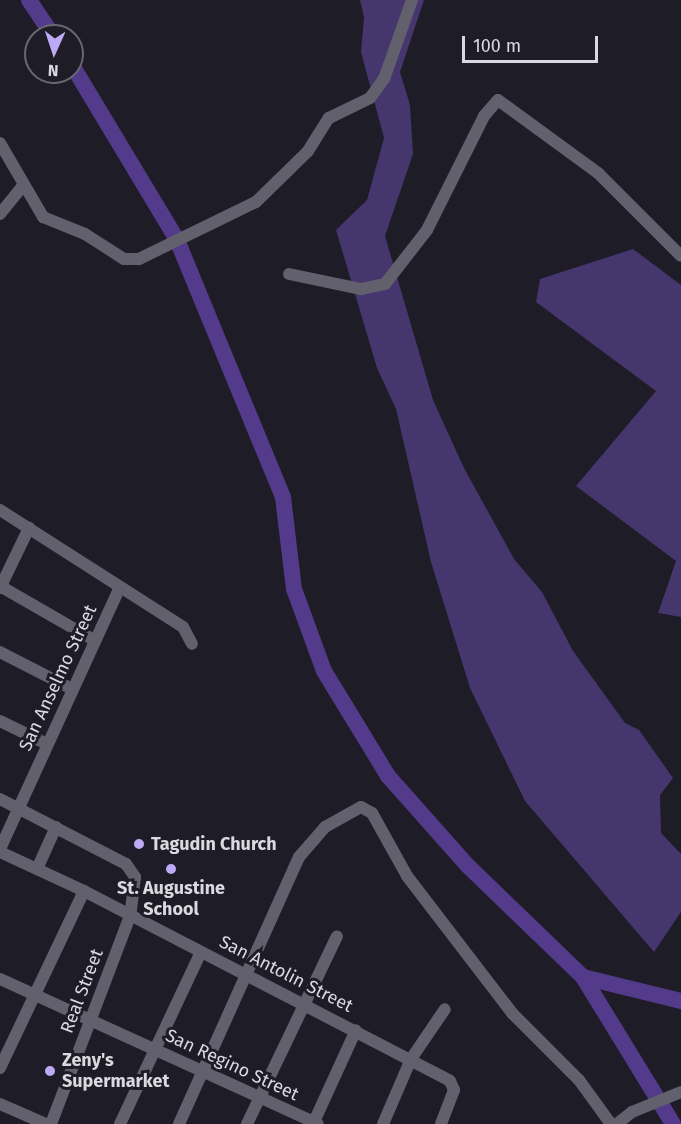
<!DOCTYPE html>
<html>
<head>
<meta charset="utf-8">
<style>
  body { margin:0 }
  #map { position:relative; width:681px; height:1124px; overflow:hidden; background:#1e1c26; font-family:"Fira Sans",sans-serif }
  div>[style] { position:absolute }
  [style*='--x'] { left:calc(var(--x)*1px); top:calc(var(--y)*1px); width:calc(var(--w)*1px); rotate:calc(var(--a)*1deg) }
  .green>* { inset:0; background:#46366e }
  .river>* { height:16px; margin:-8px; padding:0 8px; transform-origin:8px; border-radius:8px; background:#533a8a }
  .minor>* { height:12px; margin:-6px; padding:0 6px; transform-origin:6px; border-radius:6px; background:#63606d }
  .dots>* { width:16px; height:16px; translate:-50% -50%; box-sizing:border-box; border:3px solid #1e1c26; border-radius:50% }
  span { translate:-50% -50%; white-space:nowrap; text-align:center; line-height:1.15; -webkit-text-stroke:6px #1e1c26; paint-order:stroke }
  .street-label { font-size:18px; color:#dad9e0 }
  .poi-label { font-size:18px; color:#dad9e0; font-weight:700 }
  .left { translate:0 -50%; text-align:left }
  .north { position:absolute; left:24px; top:24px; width:60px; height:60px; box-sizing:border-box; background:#1e1c26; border:2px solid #696870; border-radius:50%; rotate:183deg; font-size:16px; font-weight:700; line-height:24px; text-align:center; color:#dad9e0 }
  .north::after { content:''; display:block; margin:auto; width:21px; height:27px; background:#bcaaf6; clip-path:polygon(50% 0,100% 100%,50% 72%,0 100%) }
  .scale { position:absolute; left:462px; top:36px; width:136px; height:27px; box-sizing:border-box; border:3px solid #dad9e0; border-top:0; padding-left:8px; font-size:18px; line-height:21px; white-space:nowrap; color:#dad9e0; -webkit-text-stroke:4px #1e1c26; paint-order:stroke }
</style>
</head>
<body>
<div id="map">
  <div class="green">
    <div style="clip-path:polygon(360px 0,424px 0,400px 72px,410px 105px,413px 154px,385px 236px,433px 400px,464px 468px,514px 559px,542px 592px,573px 651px,625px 723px,639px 730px,673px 778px,660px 795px,661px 833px,681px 854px,681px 912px,654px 952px,525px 801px,470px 688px,431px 562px,396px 409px,377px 368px,336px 230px,367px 200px,384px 138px,361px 52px,364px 17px)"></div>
    <div style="clip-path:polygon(633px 249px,681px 285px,681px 617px,658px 613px,676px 561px,576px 486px,656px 391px,536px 302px,540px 279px)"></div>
  </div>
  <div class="river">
    <div style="--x:29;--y:0;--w:43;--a:56.3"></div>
    <div style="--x:72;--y:65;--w:204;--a:59"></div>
    <div style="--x:177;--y:240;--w:278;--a:67.6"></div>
    <div style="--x:283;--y:497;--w:93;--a:83.2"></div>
    <div style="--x:294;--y:589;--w:87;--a:69.9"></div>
    <div style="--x:324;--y:671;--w:123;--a:58.6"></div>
    <div style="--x:388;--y:776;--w:119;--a:48.4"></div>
    <div style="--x:467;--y:865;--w:161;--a:44"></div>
    <div style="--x:583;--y:977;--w:172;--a:58.5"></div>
    <div style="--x:583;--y:977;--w:101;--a:13.8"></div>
  </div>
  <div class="minor">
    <div style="--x:0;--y:143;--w:86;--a:59.8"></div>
    <div style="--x:43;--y:217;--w:45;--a:22"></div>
    <div style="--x:85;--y:234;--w:46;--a:32.7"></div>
    <div style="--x:124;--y:259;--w:15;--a:0"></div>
    <div style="--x:139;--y:259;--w:130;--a:-26"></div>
    <div style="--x:256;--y:202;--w:73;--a:-44.4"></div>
    <div style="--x:308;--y:151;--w:39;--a:-58"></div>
    <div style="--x:329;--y:118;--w:46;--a:-26"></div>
    <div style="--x:370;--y:98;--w:24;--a:-54"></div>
    <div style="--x:384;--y:79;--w:84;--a:-70.5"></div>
    <div style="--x:0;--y:214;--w:38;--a:-51"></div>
    <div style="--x:289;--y:274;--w:74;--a:11.8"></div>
    <div style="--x:361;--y:289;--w:25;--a:-12"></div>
    <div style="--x:385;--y:284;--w:68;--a:-52.1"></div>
    <div style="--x:427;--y:230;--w:127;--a:-63.4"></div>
    <div style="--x:484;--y:116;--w:21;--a:-49"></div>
    <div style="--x:498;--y:100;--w:124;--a:36.1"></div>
    <div style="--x:598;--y:173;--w:117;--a:45"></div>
    <div style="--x:0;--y:510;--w:217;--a:32.6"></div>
    <div style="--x:183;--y:627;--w:19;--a:62"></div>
    <div style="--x:0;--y:586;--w:108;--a:29.9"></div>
    <div style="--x:0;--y:588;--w:67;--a:-64.2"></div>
    <div style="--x:0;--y:652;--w:81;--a:27.2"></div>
    <div style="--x:0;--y:721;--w:52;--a:26.1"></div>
    <div style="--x:0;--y:799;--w:142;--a:27.3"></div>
    <div style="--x:126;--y:864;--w:16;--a:55"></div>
    <div style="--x:135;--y:877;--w:39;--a:97"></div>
    <div style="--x:130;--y:916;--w:222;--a:110.8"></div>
    <div style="--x:0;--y:849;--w:286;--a:-65.4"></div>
    <div style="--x:0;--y:852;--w:93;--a:24.9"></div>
    <div style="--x:84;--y:891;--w:412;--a:27.4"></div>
    <div style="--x:450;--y:1081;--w:10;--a:66"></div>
    <div style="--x:454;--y:1090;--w:36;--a:111"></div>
    <div style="--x:37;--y:869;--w:46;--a:-65.7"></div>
    <div style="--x:0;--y:979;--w:349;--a:24.5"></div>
    <div style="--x:0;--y:1068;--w:196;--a:-64.6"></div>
    <div style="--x:0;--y:1104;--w:50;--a:23.5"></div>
    <div style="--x:120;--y:1124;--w:190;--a:-64.8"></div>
    <div style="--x:179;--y:1124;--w:293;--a:-65.8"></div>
    <div style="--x:299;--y:857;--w:40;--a:-49"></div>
    <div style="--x:325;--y:827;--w:41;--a:-29.1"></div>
    <div style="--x:361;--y:807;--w:13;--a:29"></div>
    <div style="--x:372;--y:813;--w:72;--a:60.9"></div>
    <div style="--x:407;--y:876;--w:173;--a:52.5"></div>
    <div style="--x:512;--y:1013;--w:95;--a:45"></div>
    <div style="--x:579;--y:1080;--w:54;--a:54"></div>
    <div style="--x:247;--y:1124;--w:208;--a:-64.4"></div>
    <div style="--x:313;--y:1124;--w:103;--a:-65.4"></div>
    <div style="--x:383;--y:1124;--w:71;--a:-66.7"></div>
    <div style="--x:411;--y:1059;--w:60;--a:-55.8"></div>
    <div style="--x:617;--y:1124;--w:19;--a:-39"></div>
    <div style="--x:632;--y:1112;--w:53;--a:-22.2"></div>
  </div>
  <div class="dots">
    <div style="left:139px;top:844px;background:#bcaaf6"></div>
    <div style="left:171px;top:869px;background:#bcaaf6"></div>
    <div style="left:50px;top:1071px;background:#bcaaf6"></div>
  </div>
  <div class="street-label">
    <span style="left:58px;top:678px;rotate:-65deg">San Anselmo Street</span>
    <span style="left:286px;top:974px;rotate:27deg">San Antolin Street</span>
    <span style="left:82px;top:991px;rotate:-69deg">Real Street</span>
    <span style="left:232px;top:1065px;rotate:25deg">San Regino Street</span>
  </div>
  <div class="poi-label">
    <span class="left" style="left:151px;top:844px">Tagudin Church</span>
    <span style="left:171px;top:899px">St. Augustine<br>School</span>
    <span class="left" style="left:62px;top:1071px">Zeny's<br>Supermarket</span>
  </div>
  <div class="north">N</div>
  <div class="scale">100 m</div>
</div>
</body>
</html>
